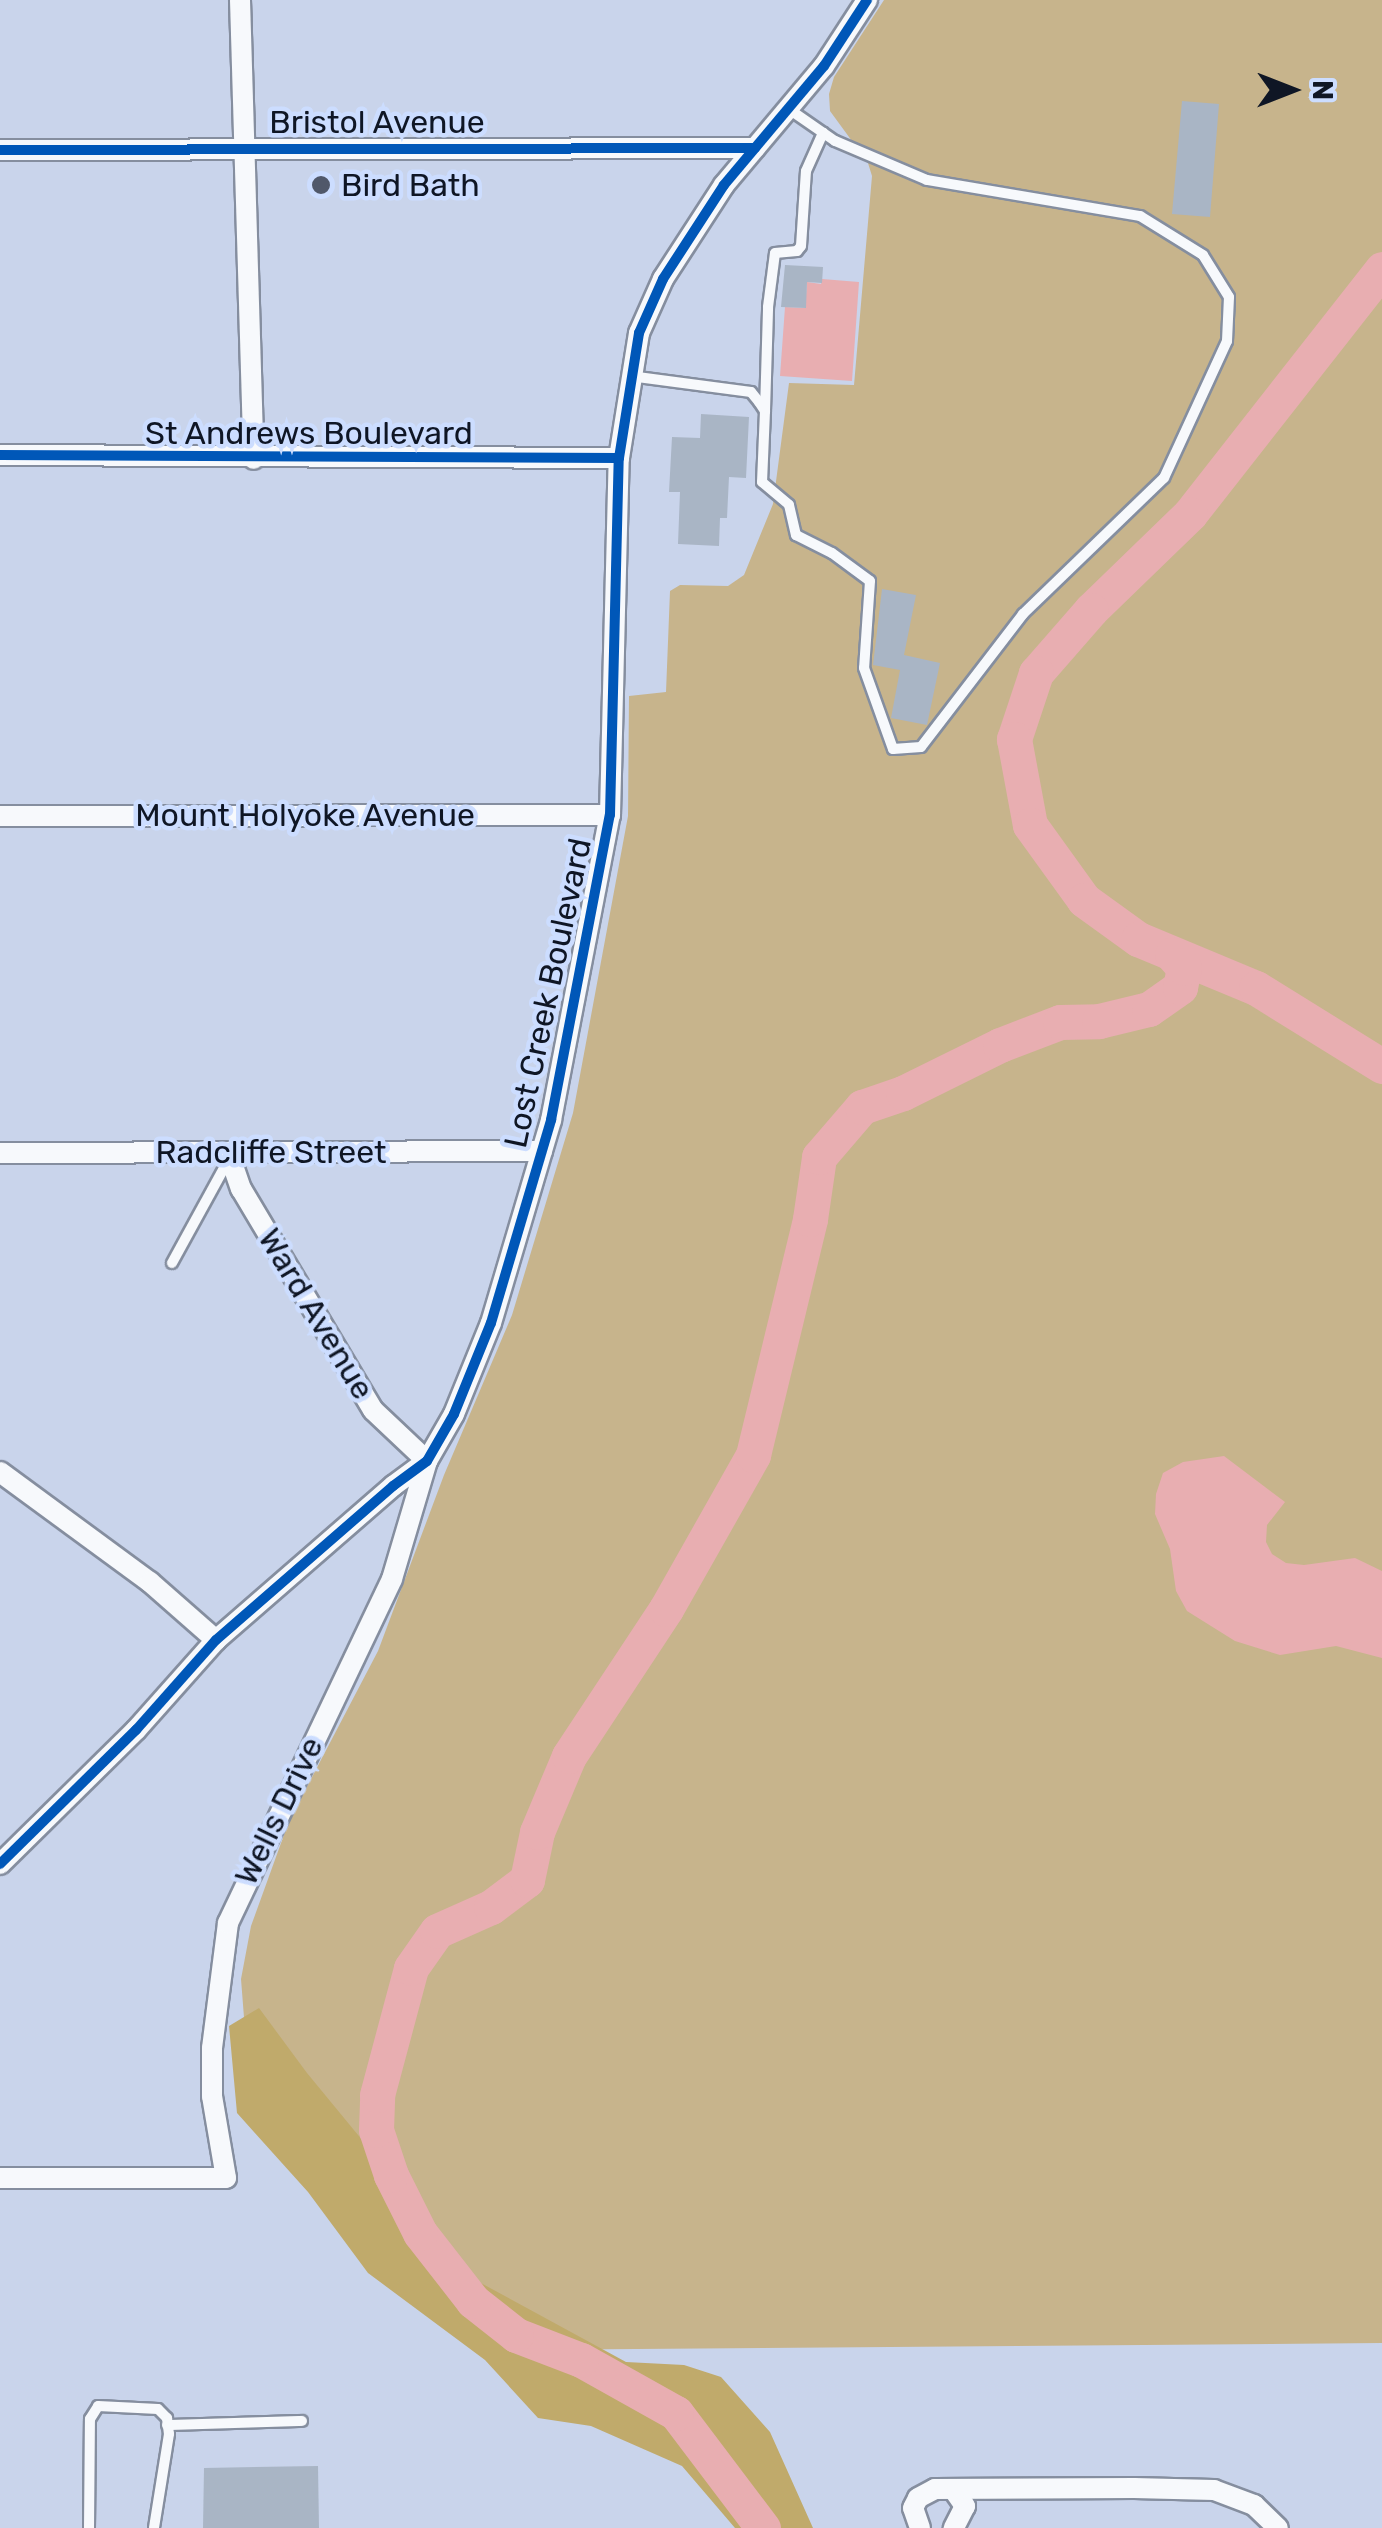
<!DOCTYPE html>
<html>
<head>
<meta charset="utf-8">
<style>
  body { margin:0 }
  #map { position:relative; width:1382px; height:2528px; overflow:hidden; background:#c9d4eb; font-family:Rubik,sans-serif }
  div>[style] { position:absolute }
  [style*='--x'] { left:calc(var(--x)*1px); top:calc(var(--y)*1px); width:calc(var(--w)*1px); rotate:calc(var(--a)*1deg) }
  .green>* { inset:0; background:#c7b48c }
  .forest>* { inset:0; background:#c0aa6b }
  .water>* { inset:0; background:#e8aeb1 }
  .river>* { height:35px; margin:-17.5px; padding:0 17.5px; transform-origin:17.5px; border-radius:17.5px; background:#e8aeb1 }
  .building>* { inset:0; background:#a9b5c5 }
  .roads { filter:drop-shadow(2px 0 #858e9f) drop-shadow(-2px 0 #858e9f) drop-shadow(0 2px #858e9f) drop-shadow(0 -2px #858e9f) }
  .service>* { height:10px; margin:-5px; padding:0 5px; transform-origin:5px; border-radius:5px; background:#f7f9fc }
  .minor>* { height:20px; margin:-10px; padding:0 10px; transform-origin:10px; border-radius:10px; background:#f7f9fc }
  .cycleway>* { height:10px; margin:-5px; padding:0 5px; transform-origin:5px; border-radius:5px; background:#0057b8 }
  .dots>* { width:28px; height:28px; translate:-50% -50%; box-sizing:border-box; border:5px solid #cdf; border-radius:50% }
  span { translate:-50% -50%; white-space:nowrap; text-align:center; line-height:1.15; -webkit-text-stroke:9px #cdf; paint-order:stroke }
  .street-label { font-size:32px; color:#0f1625 }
  .poi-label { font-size:32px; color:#0f1625 }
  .left { translate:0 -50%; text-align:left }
  .north { position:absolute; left:1242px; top:40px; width:100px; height:100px; -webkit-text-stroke:8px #cdf; paint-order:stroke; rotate:90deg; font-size:28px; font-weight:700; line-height:40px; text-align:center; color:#0f1625 }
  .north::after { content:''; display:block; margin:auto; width:35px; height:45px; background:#0f1625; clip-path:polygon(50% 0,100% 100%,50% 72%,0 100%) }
</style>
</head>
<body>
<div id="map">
  <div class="green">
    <div style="clip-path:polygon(884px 0,1382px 0,1382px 2343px,508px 2350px,247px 2056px,241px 1979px,251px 1926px,289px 1821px,378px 1651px,444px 1475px,512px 1315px,573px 1113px,628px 816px,629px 696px,666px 692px,670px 591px,680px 585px,728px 586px,744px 575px,773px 504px,789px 383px,854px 385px,872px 176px,868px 163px,830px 111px,829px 94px,834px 77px)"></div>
  </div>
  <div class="forest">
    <div style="clip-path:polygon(259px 2008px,307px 2073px,479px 2282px,626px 2362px,684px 2365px,721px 2377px,770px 2432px,813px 2528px,735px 2528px,682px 2466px,591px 2426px,538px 2418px,485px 2360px,368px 2273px,308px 2192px,237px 2113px,229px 2026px)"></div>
  </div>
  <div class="water">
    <div style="clip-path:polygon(822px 279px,859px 282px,852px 381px,780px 376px,785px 307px,805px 308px,807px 282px,821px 284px)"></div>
    <div style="clip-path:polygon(1224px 1456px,1285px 1502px,1267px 1525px,1266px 1542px,1272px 1554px,1286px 1563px,1304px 1565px,1355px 1558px,1382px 1571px,1382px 1658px,1336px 1646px,1280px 1655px,1235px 1641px,1187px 1611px,1176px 1591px,1170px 1549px,1155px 1514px,1156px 1494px,1163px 1473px,1183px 1462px)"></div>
  </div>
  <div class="river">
    <div style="--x:1382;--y:269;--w:311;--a:128.1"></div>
    <div style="--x:1190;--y:514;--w:138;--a:135.9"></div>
    <div style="--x:1091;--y:610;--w:84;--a:131.1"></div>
    <div style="--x:1036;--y:673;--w:70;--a:108.4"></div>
    <div style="--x:1014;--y:739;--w:87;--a:79.5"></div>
    <div style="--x:1030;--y:825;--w:92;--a:54.2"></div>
    <div style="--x:1084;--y:900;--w:67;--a:35.8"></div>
    <div style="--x:1138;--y:939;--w:128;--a:22.6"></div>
    <div style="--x:1256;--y:988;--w:148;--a:31.8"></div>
    <div style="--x:763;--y:2528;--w:144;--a:-127.1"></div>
    <div style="--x:676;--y:2413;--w:109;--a:-150.8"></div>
    <div style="--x:581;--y:2360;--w:70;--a:-159"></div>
    <div style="--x:516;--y:2335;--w:55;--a:-141.7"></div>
    <div style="--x:473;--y:2301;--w:86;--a:-127.9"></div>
    <div style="--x:420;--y:2233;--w:65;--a:-116.6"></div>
    <div style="--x:391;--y:2175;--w:47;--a:-108.4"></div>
    <div style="--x:376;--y:2130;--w:35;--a:-88"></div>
    <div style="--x:377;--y:2095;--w:131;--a:-75"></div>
    <div style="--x:411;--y:1968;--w:45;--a:-54.9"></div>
    <div style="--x:437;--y:1931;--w:59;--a:-24"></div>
    <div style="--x:491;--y:1907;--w:45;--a:-36.9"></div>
    <div style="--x:527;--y:1880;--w:49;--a:-78.2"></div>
    <div style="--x:537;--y:1832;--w:82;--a:-67.2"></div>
    <div style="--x:569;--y:1756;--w:176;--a:-56.6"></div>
    <div style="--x:666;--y:1609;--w:177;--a:-60.5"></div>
    <div style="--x:753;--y:1455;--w:243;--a:-76.4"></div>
    <div style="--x:810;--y:1219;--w:63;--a:-81.7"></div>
    <div style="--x:819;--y:1157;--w:66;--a:-49.3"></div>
    <div style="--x:862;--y:1107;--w:43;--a:-18.9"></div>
    <div style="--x:903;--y:1093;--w:108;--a:-26.3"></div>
    <div style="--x:1000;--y:1045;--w:64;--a:-21"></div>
    <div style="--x:1060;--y:1022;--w:39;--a:-1"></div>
    <div style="--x:1099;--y:1021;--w:51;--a:-13.5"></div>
    <div style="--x:1149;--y:1009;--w:38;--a:-35"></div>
    <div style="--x:1180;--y:987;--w:19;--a:-78"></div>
    <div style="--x:1184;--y:968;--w:18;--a:-131"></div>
  </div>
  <div class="building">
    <div style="clip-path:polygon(1182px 101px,1219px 104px,1210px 217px,1172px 214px)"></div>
    <div style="clip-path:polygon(785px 265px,823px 267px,822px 283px,807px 282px,806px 308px,781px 307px)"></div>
    <div style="clip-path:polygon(701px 414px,749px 417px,746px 478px,729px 477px,727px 518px,720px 518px,719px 546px,678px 544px,680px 492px,669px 492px,672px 437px,700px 438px)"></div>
    <div style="clip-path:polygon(882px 589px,916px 595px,904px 655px,940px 663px,927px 725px,891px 718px,900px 670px,873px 665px)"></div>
    <div style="clip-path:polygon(318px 2466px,319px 2528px,203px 2528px,204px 2468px)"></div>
  </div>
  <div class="roads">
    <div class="service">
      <div style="--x:630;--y:376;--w:122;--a:7.5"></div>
      <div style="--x:751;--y:392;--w:13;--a:51"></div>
      <div style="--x:759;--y:402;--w:11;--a:56"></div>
      <div style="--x:765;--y:411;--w:71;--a:92.4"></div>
      <div style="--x:762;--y:482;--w:35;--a:40"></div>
      <div style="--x:789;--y:505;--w:31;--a:77"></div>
      <div style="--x:796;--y:535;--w:40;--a:26.6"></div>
      <div style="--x:832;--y:553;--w:47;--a:36.4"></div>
      <div style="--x:870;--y:581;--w:87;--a:93.9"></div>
      <div style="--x:864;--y:668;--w:86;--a:70.3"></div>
      <div style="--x:893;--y:749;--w:28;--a:-4"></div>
      <div style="--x:921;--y:747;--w:168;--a:-52.5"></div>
      <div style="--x:1023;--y:614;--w:196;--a:-44"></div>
      <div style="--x:1164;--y:478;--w:151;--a:-65.3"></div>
      <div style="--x:1227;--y:341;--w:44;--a:-87.4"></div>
      <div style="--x:1229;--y:297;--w:49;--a:-121.8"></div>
      <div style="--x:1203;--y:255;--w:74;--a:-148.2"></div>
      <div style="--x:1140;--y:216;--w:216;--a:-170.4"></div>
      <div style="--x:927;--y:180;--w:100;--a:-157"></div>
      <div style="--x:835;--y:141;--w:56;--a:-145.2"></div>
      <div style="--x:765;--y:411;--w:104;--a:-88.3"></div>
      <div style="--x:768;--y:307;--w:54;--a:-82.6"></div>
      <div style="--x:775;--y:253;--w:22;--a:-5"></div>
      <div style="--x:797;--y:251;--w:6;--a:-51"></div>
      <div style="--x:801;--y:246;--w:75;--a:-86.2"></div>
      <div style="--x:806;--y:171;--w:42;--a:-65.9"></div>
      <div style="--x:172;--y:1263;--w:119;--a:-61.3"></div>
      <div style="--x:167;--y:2425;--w:135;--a:-1.7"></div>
      <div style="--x:89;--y:2528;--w:109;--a:-89.5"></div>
      <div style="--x:90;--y:2419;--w:15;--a:-58"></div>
      <div style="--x:98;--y:2406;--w:60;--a:2.9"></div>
      <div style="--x:158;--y:2409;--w:13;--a:45"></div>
      <div style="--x:167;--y:2418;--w:16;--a:83"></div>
      <div style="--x:169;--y:2434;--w:95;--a:99.1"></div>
    </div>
    <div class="minor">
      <div style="--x:240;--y:0;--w:459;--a:88.3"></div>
      <div style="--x:0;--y:150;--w:755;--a:-0.15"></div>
      <div style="--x:0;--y:455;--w:619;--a:0.28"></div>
      <div style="--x:0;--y:816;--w:610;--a:-0.09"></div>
      <div style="--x:0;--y:1153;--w:542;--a:-0.21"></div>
      <div style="--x:0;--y:1472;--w:186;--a:36.3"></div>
      <div style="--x:150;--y:1582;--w:88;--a:41.3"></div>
      <div style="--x:0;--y:1864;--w:191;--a:-44.6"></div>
      <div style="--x:136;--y:1730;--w:120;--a:-48.4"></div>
      <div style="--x:216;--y:1640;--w:235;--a:-41"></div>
      <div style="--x:393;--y:1486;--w:42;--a:-36.3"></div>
      <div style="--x:427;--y:1461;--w:54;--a:-60.1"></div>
      <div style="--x:454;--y:1414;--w:98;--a:-67.9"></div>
      <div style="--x:491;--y:1323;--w:212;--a:-73.5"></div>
      <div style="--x:551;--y:1120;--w:311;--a:-79.1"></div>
      <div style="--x:610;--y:815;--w:357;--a:-88.6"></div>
      <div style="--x:619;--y:458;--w:127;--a:-80.9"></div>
      <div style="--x:639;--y:333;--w:59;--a:-66"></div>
      <div style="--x:663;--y:279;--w:112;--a:-57"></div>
      <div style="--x:724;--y:185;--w:155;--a:-50"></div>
      <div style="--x:824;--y:66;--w:79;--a:-56.9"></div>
      <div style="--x:0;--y:2178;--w:226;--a:0"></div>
      <div style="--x:226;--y:2178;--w:83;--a:-99.7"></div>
      <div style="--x:212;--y:2096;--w:48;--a:-90"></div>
      <div style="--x:212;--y:2048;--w:126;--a:-82.7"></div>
      <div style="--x:228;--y:1923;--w:381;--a:-64.5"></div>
      <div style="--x:392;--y:1579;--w:123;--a:-73.5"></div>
      <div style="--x:427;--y:1461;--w:74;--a:-136.6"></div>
      <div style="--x:373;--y:1410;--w:257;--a:-120.8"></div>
      <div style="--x:241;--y:1189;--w:39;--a:-109"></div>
      <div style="--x:953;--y:2489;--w:21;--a:55"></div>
      <div style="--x:965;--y:2506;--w:25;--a:117"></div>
      <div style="--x:920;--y:2528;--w:21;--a:-109"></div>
      <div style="--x:913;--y:2508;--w:11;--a:-63"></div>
      <div style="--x:918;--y:2498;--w:19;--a:-28"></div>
      <div style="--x:935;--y:2489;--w:199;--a:-0.3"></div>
      <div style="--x:1134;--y:2488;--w:80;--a:1.4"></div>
      <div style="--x:1214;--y:2490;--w:43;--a:20.6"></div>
      <div style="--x:1254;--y:2505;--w:33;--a:44"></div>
    </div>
  </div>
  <div class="cycleway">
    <div style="--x:0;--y:150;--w:755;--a:-0.15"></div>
    <div style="--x:0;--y:455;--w:619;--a:0.28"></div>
    <div style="--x:0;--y:1864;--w:191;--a:-44.6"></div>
    <div style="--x:136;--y:1730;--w:120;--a:-48.4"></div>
    <div style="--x:216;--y:1640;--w:235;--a:-41"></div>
    <div style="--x:393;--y:1486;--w:42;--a:-36.3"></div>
    <div style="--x:427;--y:1461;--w:54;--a:-60.1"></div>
    <div style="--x:454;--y:1414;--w:98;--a:-67.9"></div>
    <div style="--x:491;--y:1323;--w:212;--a:-73.5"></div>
    <div style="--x:551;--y:1120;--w:311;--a:-79.1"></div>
    <div style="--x:610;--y:815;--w:357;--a:-88.6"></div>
    <div style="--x:619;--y:458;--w:127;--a:-80.9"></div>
    <div style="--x:639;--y:333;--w:59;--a:-66"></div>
    <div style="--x:663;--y:279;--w:112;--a:-57"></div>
    <div style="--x:724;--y:185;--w:155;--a:-50"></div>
    <div style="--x:824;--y:66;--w:79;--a:-56.9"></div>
  </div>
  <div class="dots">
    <div style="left:321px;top:185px;background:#50586a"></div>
  </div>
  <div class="street-label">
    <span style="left:377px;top:122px">Bristol Avenue</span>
    <span style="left:309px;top:433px">St Andrews Boulevard</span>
    <span style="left:305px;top:815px">Mount Holyoke Avenue</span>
    <span style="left:548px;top:993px;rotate:-78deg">Lost Creek Boulevard</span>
    <span style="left:271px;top:1152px">Radcliffe Street</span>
    <span style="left:316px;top:1314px;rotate:59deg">Ward Avenue</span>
    <span style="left:279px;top:1811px;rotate:-64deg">Wells Drive</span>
  </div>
  <div class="poi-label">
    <span class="left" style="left:341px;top:185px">Bird Bath</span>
  </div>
  <div class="north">N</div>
</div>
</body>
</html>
